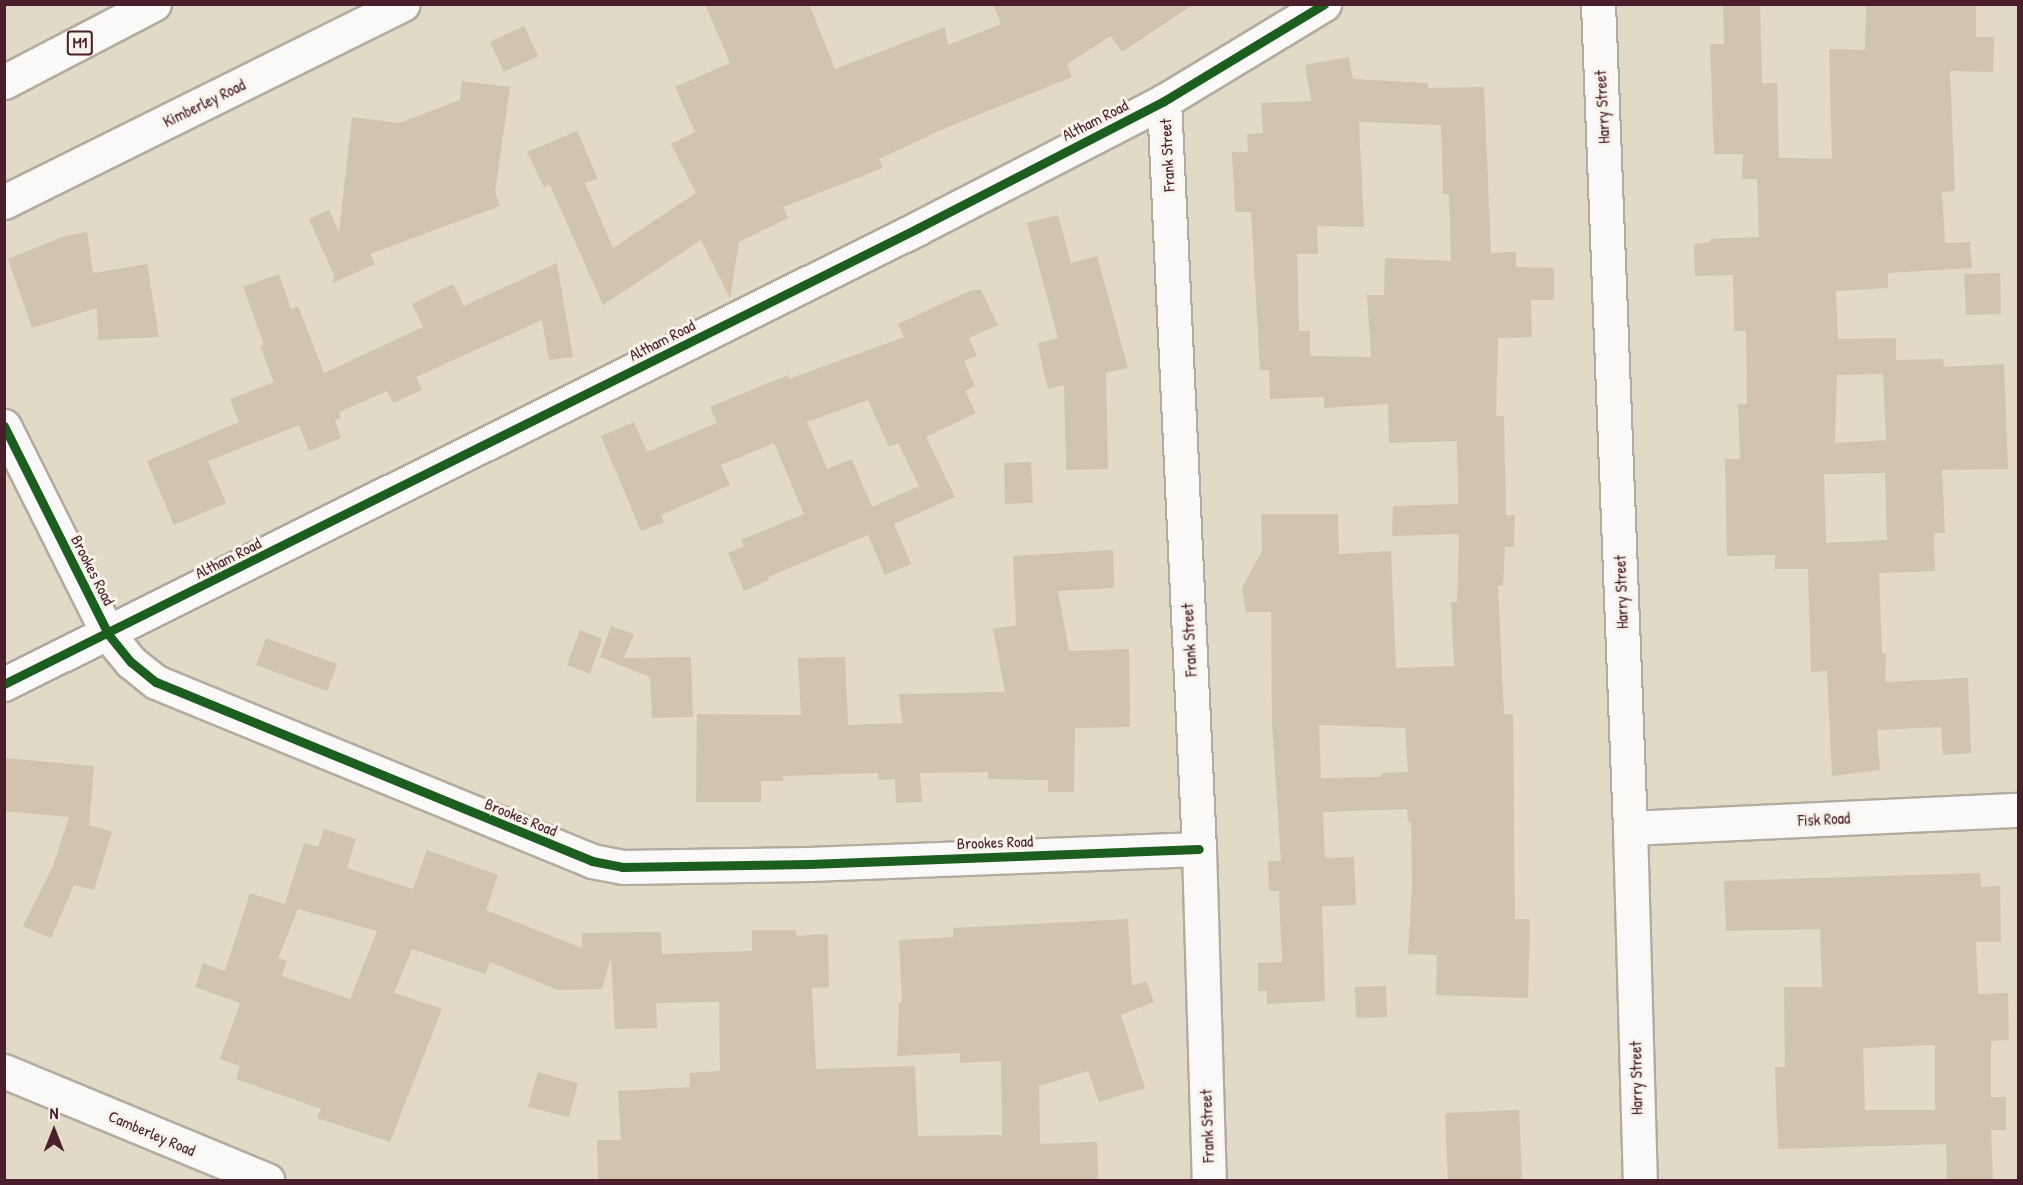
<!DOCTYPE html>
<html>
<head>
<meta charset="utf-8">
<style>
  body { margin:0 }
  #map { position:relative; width:2023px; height:1185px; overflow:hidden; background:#e2dac7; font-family:"Patrick Hand",sans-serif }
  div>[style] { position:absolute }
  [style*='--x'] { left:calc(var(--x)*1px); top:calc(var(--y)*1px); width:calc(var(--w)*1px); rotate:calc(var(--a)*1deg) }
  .building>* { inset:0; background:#d1c3ad }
  .roads { filter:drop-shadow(2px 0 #b4aba0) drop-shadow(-2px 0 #b4aba0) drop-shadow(0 2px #b4aba0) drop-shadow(0 -2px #b4aba0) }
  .minor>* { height:33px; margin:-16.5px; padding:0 16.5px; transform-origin:16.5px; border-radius:16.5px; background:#fbf9f7 }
  .motorway>* { height:33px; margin:-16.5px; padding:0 16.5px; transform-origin:16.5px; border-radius:16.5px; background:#fbf9f7 }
  .cycleway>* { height:9px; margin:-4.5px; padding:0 4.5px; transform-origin:4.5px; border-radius:4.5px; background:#1b5e20 }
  span { translate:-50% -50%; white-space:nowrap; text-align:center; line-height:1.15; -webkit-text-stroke:6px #f7f3e8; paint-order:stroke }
  .shield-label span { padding:2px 4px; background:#f7f3e8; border:2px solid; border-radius:4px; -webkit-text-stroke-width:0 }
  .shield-label { font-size:15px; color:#4a1f2b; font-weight:700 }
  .street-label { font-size:16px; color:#4a1f2b }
  .frame { position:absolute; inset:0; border:6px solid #4a1f2b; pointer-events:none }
  .north { position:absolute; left:24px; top:1101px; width:60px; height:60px; -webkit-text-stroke:4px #f7f3e8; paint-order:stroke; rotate:0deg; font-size:16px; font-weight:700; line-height:24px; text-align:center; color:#4a1f2b }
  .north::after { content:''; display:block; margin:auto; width:21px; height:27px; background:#4a1f2b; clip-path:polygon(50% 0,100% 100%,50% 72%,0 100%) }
</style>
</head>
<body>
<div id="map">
  <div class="building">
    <div style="clip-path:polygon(705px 4px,809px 4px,835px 69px,945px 27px,948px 45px,1001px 24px,993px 4px,1194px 4px,1122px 52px,1111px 36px,1067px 64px,1072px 77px,950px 126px,879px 159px,883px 168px,783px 207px,788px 218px,739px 242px,730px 298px,701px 240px,603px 305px,550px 185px,544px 187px,527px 152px,577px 131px,598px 179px,585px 183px,613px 248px,696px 193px,671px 144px,695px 132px,675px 87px,730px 63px)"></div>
    <div style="clip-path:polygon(evenodd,1723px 4px,1760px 4px,1762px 83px,1777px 83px,1779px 158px,1832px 159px,1829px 49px,1865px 50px,1866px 4px,1976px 4px,1976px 37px,1994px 37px,1993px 72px,1950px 71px,1955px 191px,1942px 192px,1945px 243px,1970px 242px,1972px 268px,1888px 273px,1888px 288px,1836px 291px,1838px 339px,1896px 338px,1896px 360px,1943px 359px,1944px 367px,2004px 364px,2008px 469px,1942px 470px,1945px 533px,1934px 533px,1935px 571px,1879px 573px,1882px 653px,1886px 654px,1885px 682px,1968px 678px,1971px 753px,1943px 755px,1941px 727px,1877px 730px,1880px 770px,1832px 776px,1827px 671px,1811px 672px,1808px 569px,1775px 569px,1775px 555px,1727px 556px,1725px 459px,1740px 459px,1738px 404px,1747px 404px,1746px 331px,1734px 331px,1733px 275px,1695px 276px,1694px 244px,1710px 242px,1710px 239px,1759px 237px,1757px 179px,1742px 179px,1743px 154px,1714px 154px,1710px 44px,1724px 44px,1723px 4px,1883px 374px,1886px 440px,1835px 443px,1837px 375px,1883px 374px,1723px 4px,1885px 473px,1887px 540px,1826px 543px,1824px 474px,1885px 473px)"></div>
    <div style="clip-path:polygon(524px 26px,538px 56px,504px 72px,490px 42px)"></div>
    <div style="clip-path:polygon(evenodd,1349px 57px,1353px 79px,1428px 83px,1428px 88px,1484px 87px,1491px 253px,1516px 252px,1516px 267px,1554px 268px,1554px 300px,1531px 300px,1532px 337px,1498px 338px,1496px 416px,1504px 416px,1506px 515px,1515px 515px,1514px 547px,1505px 547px,1503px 586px,1498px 586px,1504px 714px,1513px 714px,1515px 919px,1530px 919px,1528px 998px,1436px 995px,1437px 955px,1408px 954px,1412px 885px,1411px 822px,1408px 822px,1407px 809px,1323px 812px,1325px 858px,1354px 857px,1356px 905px,1322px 906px,1325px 1001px,1267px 1004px,1267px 991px,1258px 991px,1258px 963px,1282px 962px,1279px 891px,1269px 891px,1268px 861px,1281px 861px,1272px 725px,1271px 612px,1246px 612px,1242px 588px,1262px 551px,1261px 514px,1338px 514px,1339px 554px,1391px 551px,1396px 668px,1454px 666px,1451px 602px,1457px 602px,1459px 534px,1392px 536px,1393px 506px,1458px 504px,1457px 441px,1389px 443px,1388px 404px,1324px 408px,1324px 397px,1270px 399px,1269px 370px,1260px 370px,1251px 212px,1235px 212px,1232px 152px,1248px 152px,1247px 134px,1263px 133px,1261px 103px,1311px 101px,1305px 65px,1349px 57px,1359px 122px,1441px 125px,1443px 194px,1449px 194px,1451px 261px,1385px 258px,1384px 295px,1367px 295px,1371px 357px,1310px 356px,1310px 331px,1299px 331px,1297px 254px,1318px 254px,1317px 226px,1364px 227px,1359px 122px,1349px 57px,1319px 725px,1405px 728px,1408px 772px,1381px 773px,1381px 777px,1321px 778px,1319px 725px)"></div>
    <div style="clip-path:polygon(462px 81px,510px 87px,495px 192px,500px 206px,370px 254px,375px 264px,333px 283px,334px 275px,309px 219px,329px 210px,339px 232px,352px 117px,399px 123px,460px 100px)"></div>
    <div style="clip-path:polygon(1058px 215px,1071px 263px,1097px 256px,1128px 368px,1106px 373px,1108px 469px,1066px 470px,1064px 385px,1048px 389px,1044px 374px,1038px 343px,1058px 338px,1027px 223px)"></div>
    <div style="clip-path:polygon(87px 232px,93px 273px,147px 264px,159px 337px,98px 340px,97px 308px,32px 328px,8px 259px,65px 236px)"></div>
    <div style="clip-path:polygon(557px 263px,573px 357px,549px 360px,542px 320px,416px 377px,422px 390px,393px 403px,387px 391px,339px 412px,341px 418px,335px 420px,341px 438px,309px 451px,299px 425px,208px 461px,226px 503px,174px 525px,147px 461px,239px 422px,230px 399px,274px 382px,260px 346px,264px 344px,243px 287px,279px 274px,291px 309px,298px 306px,324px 373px,423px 327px,412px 304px,453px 284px,464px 306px)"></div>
    <div style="clip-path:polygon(2000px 273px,2001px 314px,1966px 315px,1964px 274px)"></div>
    <div style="clip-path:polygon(evenodd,972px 290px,981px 290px,998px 325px,969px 338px,977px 356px,964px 361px,975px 386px,965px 391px,976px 413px,926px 437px,955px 497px,894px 524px,911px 564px,885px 575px,868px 535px,768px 577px,769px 580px,744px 591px,728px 553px,744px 546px,741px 540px,804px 514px,774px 443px,721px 465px,730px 485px,661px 515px,664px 522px,641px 531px,601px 436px,634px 422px,647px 452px,717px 423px,710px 407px,788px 375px,789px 379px,904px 337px,898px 324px,972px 290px,868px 400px,889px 447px,898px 443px,919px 486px,872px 507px,852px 459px,827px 469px,807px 422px,868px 400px)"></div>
    <div style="clip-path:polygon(1031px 462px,1033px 503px,1005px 504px,1004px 463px)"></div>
    <div style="clip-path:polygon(1113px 550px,1114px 588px,1058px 591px,1069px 651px,1129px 649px,1130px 727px,1075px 728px,1074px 792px,1048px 792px,1048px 780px,988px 779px,988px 772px,920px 773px,922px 802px,896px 803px,895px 779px,878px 780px,878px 773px,783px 776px,783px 781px,761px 781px,761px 802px,696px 802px,697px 714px,801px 715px,798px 658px,845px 657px,848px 725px,902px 723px,899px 694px,1005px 692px,993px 629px,1016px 625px,1013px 556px)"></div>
    <div style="clip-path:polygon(611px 626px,634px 634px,624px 658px,691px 657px,693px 717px,652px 718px,650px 677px,600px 657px)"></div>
    <div style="clip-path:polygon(580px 630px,602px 639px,590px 674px,567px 665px)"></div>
    <div style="clip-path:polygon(266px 638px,337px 664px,327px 691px,256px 665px)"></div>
    <div style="clip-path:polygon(4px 758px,94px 766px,89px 825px,112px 832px,94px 890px,74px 885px,51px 938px,23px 926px,53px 866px,69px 817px,4px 811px)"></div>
    <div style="clip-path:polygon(evenodd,324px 829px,356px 839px,347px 868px,413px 889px,427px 850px,498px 875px,486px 910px,582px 948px,582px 933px,661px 932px,662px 954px,752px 951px,752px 930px,796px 930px,796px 936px,828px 934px,829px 987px,812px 988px,816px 1069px,915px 1066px,918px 1136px,1002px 1135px,1001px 1061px,960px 1063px,960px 1053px,897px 1056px,899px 1002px,902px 1003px,899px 940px,953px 937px,953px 928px,1128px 919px,1132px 986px,1146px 981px,1154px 1002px,1121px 1015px,1145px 1088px,1099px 1102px,1088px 1071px,1039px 1086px,1040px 1144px,1097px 1142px,1098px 1180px,598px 1180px,597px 1140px,621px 1140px,618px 1091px,690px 1087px,689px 1073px,720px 1071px,719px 1002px,656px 1003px,657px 1028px,615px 1029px,611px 958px,602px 989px,558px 990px,490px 962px,485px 974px,412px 949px,394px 993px,442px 1009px,390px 1142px,317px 1118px,321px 1109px,236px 1079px,240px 1066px,220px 1059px,240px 1003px,195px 987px,203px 963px,225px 971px,250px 893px,285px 904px,304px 843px,318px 847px,324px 829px,298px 909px,377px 931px,350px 999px,282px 976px,287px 961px,278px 958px,298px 909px)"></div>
    <div style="clip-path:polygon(evenodd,1980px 873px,1981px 887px,2000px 886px,2001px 942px,1976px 942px,1978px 994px,2008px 993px,2009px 1040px,1991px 1041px,1991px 1097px,2006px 1097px,2006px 1130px,1991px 1130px,1993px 1180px,1947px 1180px,1946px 1144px,1778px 1149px,1775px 1067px,1785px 1067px,1784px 987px,1822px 987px,1820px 929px,1726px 931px,1724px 881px,1980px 873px,1935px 1045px,1935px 1110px,1865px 1110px,1863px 1048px,1935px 1045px)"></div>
    <div style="clip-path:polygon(1386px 986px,1387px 1017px,1356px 1018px,1355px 987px)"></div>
    <div style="clip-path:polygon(538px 1072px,578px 1083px,569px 1117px,528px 1107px)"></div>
    <div style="clip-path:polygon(1519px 1110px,1522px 1180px,1448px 1180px,1445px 1113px)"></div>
  </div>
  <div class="roads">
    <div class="minor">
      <div style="--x:1598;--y:4;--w:825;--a:87.78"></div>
      <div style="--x:1630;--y:828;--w:352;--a:88.4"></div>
      <div style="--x:1164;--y:101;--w:749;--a:87.32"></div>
      <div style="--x:1199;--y:849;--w:331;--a:88.3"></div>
      <div style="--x:4;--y:202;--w:445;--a:-26.4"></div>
      <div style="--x:4;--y:426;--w:233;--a:63.4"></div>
      <div style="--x:108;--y:634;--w:36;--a:51"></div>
      <div style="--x:131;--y:662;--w:32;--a:39"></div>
      <div style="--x:156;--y:682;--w:471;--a:22.3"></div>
      <div style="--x:592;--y:861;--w:31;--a:11"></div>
      <div style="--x:622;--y:867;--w:187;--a:-0.9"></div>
      <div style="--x:809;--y:864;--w:390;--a:-2.2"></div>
      <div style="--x:4;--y:684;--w:1021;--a:-26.51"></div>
      <div style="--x:918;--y:228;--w:277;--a:-27.3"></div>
      <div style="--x:1164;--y:101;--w:187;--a:-31.2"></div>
      <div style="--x:1630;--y:828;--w:388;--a:-2.7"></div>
      <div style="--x:4;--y:1071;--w:285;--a:22.5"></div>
    </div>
    <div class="motorway">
      <div style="--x:4;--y:82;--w:169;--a:-27.5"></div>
    </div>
  </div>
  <div class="cycleway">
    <div style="--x:4;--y:426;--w:233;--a:63.4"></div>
    <div style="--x:108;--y:634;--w:36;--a:51"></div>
    <div style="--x:131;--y:662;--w:32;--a:39"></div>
    <div style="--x:156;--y:682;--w:471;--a:22.3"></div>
    <div style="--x:592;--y:861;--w:31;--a:11"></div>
    <div style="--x:622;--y:867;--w:187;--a:-0.9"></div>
    <div style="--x:809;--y:864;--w:390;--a:-2.2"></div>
    <div style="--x:4;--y:684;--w:1021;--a:-26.51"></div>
    <div style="--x:918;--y:228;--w:277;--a:-27.3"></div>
    <div style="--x:1164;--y:101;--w:187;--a:-31.2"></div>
  </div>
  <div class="shield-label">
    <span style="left:80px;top:43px">M1</span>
  </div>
  <div class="street-label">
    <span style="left:204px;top:103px;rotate:-26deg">Kimberley Road</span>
    <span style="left:1602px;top:107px;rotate:-93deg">Harry Street</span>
    <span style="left:1095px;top:120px;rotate:-27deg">Altham Road</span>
    <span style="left:1167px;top:155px;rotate:-93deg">Frank Street</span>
    <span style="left:662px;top:340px;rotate:-27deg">Altham Road</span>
    <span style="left:228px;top:558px;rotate:-27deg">Altham Road</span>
    <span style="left:93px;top:570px;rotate:63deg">Brookes Road</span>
    <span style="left:1621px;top:592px;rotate:-92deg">Harry Street</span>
    <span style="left:1189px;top:640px;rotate:-93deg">Frank Street</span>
    <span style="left:521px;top:817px;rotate:22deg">Brookes Road</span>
    <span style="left:1824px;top:819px;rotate:-3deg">Fisk Road</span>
    <span style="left:995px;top:842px;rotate:-2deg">Brookes Road</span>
    <span style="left:1636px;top:1078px;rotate:-91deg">Harry Street</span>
    <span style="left:1207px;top:1126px;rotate:-92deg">Frank Street</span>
    <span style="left:152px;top:1133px;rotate:23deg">Camberley Road</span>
  </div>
  <div class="frame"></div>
  <div class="north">N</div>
</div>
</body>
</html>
